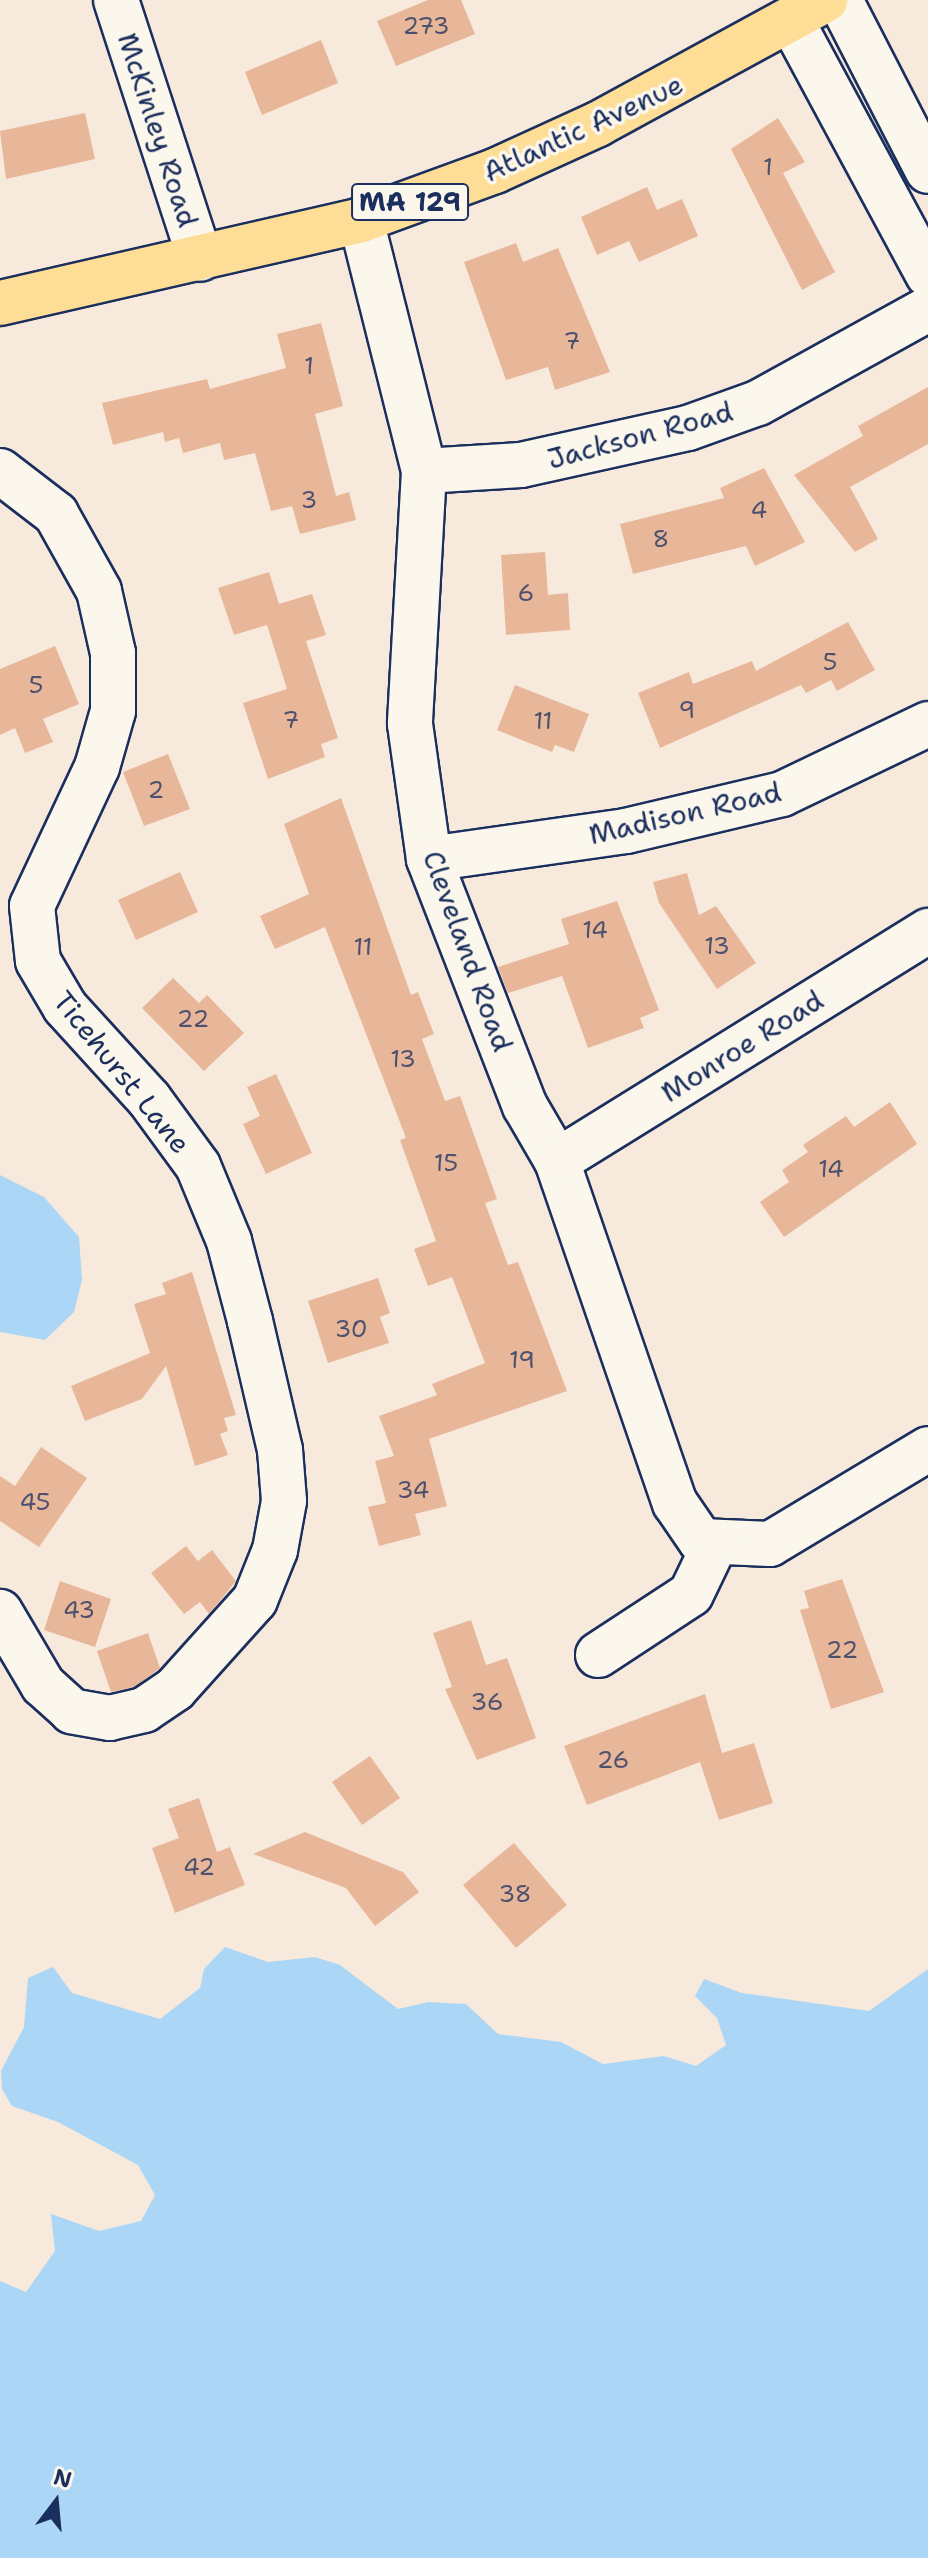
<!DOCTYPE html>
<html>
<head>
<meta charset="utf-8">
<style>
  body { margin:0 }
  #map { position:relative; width:928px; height:2558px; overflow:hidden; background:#f7eadc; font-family:"Shantell Sans",sans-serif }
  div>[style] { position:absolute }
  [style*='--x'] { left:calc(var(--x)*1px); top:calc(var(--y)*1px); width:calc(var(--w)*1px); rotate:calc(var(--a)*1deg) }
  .water>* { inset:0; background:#abd6f6 }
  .building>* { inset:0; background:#e8b79a }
  .roads { filter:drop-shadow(2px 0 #1b2f5e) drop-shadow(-2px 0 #1b2f5e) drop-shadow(0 2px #1b2f5e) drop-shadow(0 -2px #1b2f5e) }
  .minor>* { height:44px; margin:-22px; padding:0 22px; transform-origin:22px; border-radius:22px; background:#fbf7ec }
  .major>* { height:44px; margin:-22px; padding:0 22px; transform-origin:22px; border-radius:22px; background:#fedd96 }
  span { translate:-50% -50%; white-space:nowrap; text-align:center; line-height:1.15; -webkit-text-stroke:7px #fbf7ec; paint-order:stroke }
  .number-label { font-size:24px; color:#4e516d }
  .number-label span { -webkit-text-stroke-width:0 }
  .shield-label span { padding:2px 6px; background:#fbf7ec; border:2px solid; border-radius:6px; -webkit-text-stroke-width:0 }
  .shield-label { font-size:26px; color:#1b2f5e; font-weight:700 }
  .street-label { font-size:28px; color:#1b2f5e }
  .north { position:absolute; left:16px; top:2462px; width:80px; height:80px; -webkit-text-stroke:6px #fbf7ec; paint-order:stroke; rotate:16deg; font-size:22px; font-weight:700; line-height:32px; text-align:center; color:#1b2f5e }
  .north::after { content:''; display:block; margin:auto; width:28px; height:36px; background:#1b2f5e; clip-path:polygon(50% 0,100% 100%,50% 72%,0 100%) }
</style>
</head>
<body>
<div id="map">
  <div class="water">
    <div style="clip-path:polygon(0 1175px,44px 1197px,79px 1237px,82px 1280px,74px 1312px,45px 1340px,0 1332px)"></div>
    <div style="clip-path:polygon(225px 1947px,268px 1962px,315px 1957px,340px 1965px,398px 2009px,428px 2002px,466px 2004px,498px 2034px,561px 2042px,603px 2064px,664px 2056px,696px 2066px,726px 2045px,717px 2018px,695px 1996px,704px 1979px,742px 1993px,869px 2011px,928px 1969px,928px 2558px,0 2558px,0 2281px,26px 2292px,55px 2251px,51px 2214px,99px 2231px,141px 2221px,155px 2195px,138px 2165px,58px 2122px,12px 2106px,2px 2089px,1px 2071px,24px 2027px,28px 1978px,53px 1967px,72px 1993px,160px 2019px,200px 1988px,204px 1969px)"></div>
  </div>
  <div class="building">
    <div style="clip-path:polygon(428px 0,461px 0,475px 34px,396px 66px,377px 21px)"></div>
    <div style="clip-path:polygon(321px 40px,338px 83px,262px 115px,245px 72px)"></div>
    <div style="clip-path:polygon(85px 113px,95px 159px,6px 179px,0 131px)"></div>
    <div style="clip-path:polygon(778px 118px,805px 162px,783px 173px,835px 272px,802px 290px,731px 149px)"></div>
    <div style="clip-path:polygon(647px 187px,657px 210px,682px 199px,698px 236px,639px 262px,629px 241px,597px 255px,581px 217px)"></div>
    <div style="clip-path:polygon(516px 243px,523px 262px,558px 248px,610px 372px,555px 390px,548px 367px,506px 380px,464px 262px)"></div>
    <div style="clip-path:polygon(321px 323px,343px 406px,315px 414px,336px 496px,349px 492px,356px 520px,300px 534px,292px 506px,271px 511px,255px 453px,224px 460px,220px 443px,183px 453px,179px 438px,165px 442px,163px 432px,113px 445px,102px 403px,207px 379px,210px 389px,286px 368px,277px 334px)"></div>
    <div style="clip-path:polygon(928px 387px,928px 444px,850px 487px,878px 539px,855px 552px,794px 475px,863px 436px,858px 426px)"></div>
    <div style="clip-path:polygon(764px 468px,805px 542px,755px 566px,746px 546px,633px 574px,620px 524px,724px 498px,720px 488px)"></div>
    <div style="clip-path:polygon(545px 552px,548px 595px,568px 593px,570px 630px,506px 635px,501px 555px)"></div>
    <div style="clip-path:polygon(269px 572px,279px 604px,312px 594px,326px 635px,306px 641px,338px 738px,321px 744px,325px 757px,268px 779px,243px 703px,287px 689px,267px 625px,234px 635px,218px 588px)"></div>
    <div style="clip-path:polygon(848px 622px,875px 670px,837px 691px,831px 680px,806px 693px,801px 685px,660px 748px,638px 693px,689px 672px,693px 684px,752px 661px,756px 671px)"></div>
    <div style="clip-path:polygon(55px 646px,79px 704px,43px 719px,53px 742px,25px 753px,15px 728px,0 735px,0 669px)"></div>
    <div style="clip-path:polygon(515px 685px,589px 714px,574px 752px,555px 745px,552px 752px,497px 730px)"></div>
    <div style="clip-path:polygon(168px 754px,190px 809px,144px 826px,123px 772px)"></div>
    <div style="clip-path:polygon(341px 798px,411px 995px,418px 992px,434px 1034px,422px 1039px,445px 1101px,460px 1096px,497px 1199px,485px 1203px,508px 1265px,518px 1262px,567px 1391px,429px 1439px,447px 1506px,415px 1514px,421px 1535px,379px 1546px,368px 1507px,386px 1503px,375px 1461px,394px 1456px,379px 1416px,437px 1395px,432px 1384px,485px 1363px,452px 1277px,428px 1286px,414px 1249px,436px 1241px,400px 1140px,406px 1138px,325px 927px,275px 949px,260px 916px,309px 894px,284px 824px)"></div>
    <div style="clip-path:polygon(180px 872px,198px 912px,136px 940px,118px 900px)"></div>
    <div style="clip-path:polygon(687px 873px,699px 915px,716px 906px,756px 963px,717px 989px,659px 903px,653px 882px)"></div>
    <div style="clip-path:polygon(617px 901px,659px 1010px,640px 1018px,644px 1028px,588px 1048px,562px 976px,508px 993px,498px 967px,569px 944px,561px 919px)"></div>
    <div style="clip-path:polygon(173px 978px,199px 1003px,207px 995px,244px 1033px,204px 1071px,142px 1008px)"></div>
    <div style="clip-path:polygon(276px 1074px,312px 1153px,266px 1174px,243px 1124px,260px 1116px,247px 1087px)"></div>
    <div style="clip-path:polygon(890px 1102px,917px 1144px,784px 1237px,760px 1202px,789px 1182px,782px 1170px,808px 1152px,803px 1145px,846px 1116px,854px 1127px)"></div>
    <div style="clip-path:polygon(192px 1272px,236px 1415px,224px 1418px,228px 1431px,220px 1434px,228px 1455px,195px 1466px,166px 1366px,142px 1399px,85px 1421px,71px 1386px,150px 1353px,134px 1304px,166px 1294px,162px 1283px)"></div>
    <div style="clip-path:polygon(378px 1278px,390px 1313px,380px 1317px,389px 1343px,328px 1363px,308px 1301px)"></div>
    <div style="clip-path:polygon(41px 1447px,87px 1478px,39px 1547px,0 1521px,0 1476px,15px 1486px)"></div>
    <div style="clip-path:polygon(186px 1546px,198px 1561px,212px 1550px,236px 1581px,209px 1614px,200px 1602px,184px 1614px,151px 1573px)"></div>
    <div style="clip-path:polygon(842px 1579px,884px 1692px,831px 1709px,800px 1610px,809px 1608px,804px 1591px)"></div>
    <div style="clip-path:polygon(60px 1581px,111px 1599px,95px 1647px,44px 1630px)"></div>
    <div style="clip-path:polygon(471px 1620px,486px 1665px,507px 1658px,536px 1738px,477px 1760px,445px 1689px,452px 1687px,433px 1633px)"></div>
    <div style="clip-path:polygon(148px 1633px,160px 1668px,134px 1687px,111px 1692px,97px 1651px)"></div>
    <div style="clip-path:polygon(705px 1694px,722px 1753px,754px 1743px,773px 1803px,719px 1820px,700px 1762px,587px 1805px,564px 1746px)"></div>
    <div style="clip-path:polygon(370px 1756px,400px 1798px,362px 1825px,332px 1782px)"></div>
    <div style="clip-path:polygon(199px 1798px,217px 1852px,230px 1847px,245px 1885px,175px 1913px,152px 1848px,179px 1838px,168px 1809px)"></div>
    <div style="clip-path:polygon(305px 1832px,403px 1872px,419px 1892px,375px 1926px,346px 1888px,253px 1854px)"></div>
    <div style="clip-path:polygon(514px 1843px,567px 1905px,516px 1948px,463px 1885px)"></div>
  </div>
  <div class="roads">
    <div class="minor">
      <div style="--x:116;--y:0;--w:272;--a:72"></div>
      <div style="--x:840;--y:0;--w:192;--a:62.8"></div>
      <div style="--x:791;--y:20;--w:289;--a:61.7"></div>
      <div style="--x:361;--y:220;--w:259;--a:75.9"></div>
      <div style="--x:424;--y:471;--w:253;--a:93.2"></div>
      <div style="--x:410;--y:724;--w:136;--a:82"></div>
      <div style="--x:429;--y:859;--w:265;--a:68.8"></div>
      <div style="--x:525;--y:1106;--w:64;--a:59.8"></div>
      <div style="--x:557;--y:1161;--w:362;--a:71"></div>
      <div style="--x:675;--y:1503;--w:46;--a:55.6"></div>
      <div style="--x:701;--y:1541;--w:69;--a:2.5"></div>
      <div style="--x:770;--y:1544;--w:184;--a:-31"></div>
      <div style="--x:0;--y:471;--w:71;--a:37.5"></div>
      <div style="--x:56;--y:514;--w:88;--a:60.8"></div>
      <div style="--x:99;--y:591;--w:64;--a:77.3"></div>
      <div style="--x:113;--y:653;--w:58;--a:90"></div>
      <div style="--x:113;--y:711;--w:58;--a:105.9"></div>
      <div style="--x:97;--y:767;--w:153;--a:115.1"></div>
      <div style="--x:32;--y:906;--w:55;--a:83.8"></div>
      <div style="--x:38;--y:961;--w:53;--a:59.6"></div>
      <div style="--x:65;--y:1007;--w:125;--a:47.6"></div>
      <div style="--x:149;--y:1099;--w:83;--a:53.8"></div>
      <div style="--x:198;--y:1166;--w:81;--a:67.5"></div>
      <div style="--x:229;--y:1241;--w:83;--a:75.3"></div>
      <div style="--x:250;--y:1321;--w:132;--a:76.9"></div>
      <div style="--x:280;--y:1450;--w:51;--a:85.5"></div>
      <div style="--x:284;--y:1501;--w:50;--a:100.4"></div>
      <div style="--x:275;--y:1550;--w:54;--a:111.8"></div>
      <div style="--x:255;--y:1600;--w:120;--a:132"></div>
      <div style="--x:175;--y:1689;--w:37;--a:146"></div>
      <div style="--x:144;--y:1710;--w:35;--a:167"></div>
      <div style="--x:110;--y:1718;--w:39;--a:-170"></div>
      <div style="--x:72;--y:1711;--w:39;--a:-138"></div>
      <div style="--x:43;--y:1685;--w:85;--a:-120.5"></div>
      <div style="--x:424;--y:471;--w:97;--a:-3.5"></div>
      <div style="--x:521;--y:465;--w:171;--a:-12.5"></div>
      <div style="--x:688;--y:428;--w:74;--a:-19.7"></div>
      <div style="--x:758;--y:403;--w:194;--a:-28.9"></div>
      <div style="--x:429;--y:859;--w:199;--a:-8.1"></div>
      <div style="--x:626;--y:831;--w:160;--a:-13.3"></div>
      <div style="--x:782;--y:794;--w:162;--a:-25.6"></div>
      <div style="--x:557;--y:1161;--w:437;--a:-31.8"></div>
      <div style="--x:598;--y:1655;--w:111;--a:-33.3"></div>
      <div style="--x:691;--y:1594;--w:55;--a:-64.4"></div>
    </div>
    <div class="major">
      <div style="--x:0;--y:303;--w:370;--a:-12.9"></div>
      <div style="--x:361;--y:220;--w:143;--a:-20.1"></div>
      <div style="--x:495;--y:171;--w:113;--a:-24.5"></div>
      <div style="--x:598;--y:124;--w:259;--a:-28.6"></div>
    </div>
  </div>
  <div class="number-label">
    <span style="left:426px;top:27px">273</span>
    <span style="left:768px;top:168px">1</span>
    <span style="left:572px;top:342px">7</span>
    <span style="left:309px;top:367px">1</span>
    <span style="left:309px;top:501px">3</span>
    <span style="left:759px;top:511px">4</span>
    <span style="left:661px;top:540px">8</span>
    <span style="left:526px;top:594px">6</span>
    <span style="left:830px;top:663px">5</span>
    <span style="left:36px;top:686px">5</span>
    <span style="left:687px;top:711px">9</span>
    <span style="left:291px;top:721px">7</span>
    <span style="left:543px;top:722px">11</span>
    <span style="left:156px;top:791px">2</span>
    <span style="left:595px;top:931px">14</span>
    <span style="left:717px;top:947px">13</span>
    <span style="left:363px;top:948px">11</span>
    <span style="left:193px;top:1020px">22</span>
    <span style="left:403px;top:1060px">13</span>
    <span style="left:446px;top:1164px">15</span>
    <span style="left:831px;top:1170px">14</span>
    <span style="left:351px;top:1330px">30</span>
    <span style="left:522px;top:1361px">19</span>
    <span style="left:413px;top:1491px">34</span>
    <span style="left:35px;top:1503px">45</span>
    <span style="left:79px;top:1611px">43</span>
    <span style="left:842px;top:1651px">22</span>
    <span style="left:487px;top:1703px">36</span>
    <span style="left:613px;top:1761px">26</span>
    <span style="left:199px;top:1868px">42</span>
    <span style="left:515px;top:1895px">38</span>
  </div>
  <div class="shield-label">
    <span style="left:410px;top:202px">MA 129</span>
  </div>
  <div class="street-label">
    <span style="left:583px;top:128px;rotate:-25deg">Atlantic Avenue</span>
    <span style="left:158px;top:130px;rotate:72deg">McKinley Road</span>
    <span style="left:640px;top:435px;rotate:-15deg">Jackson Road</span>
    <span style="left:685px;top:813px;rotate:-13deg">Madison Road</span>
    <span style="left:468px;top:951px;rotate:70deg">Cleveland Road</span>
    <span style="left:742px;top:1046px;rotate:-32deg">Monroe Road</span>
    <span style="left:122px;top:1072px;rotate:51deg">Ticehurst Lane</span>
  </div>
  <div class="north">N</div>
</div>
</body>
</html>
